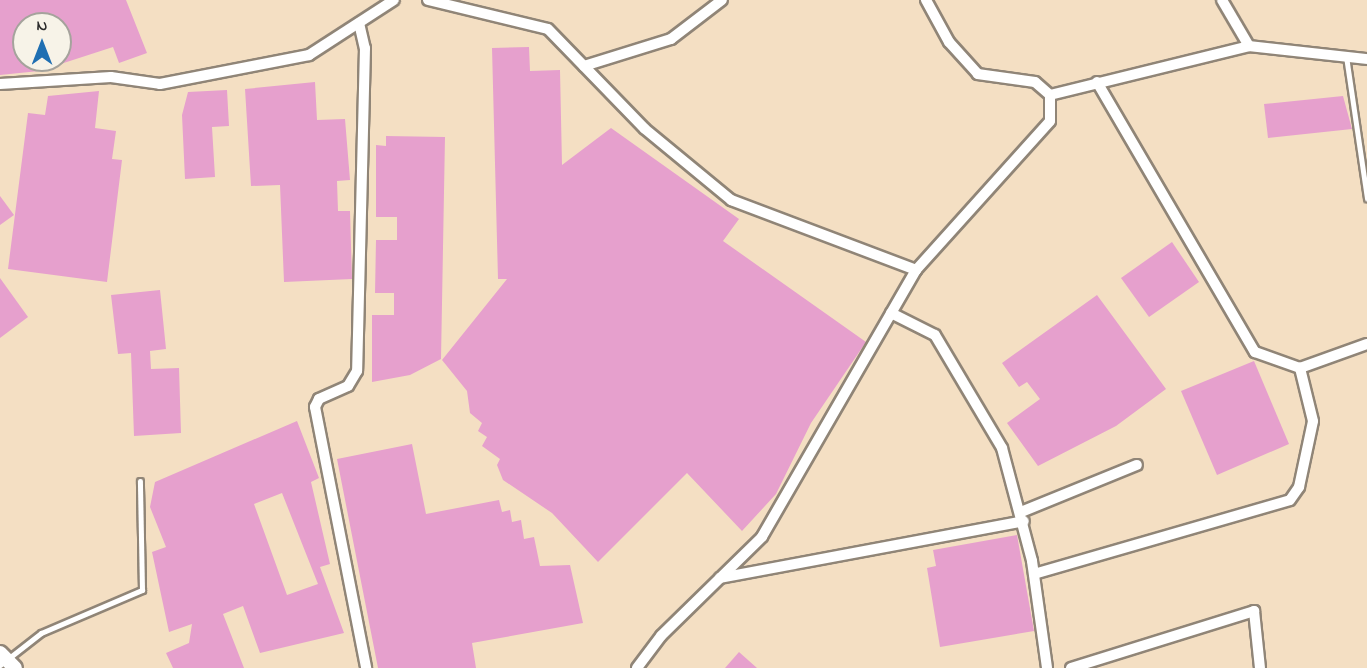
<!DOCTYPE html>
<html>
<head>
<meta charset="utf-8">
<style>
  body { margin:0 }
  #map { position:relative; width:1367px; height:668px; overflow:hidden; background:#f4dfc3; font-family:"Indie Flower",sans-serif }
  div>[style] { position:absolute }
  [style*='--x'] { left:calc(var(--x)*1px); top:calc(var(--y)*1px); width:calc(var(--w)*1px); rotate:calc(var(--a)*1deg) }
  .building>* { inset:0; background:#e6a0cd }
  .roads { filter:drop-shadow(2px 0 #908577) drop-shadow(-2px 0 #908577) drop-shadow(0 2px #908577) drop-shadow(0 -2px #908577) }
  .service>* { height:5px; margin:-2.5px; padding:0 2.5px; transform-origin:2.5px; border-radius:2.5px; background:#fff }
  .minor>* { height:10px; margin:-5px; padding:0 5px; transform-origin:5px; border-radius:5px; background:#fff }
  .tertiary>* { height:14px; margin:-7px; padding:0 7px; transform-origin:7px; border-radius:7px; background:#fff }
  span { translate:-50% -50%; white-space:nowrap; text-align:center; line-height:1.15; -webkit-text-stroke:4.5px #f7f3e8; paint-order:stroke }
  .north { position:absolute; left:12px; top:12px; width:60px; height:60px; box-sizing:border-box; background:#f7f3e8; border:2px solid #a5a39c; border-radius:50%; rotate:0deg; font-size:16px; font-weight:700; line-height:24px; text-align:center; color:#2b2b2b }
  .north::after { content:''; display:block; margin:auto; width:21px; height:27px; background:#1f6fb2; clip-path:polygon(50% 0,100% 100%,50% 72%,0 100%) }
</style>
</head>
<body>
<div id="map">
  <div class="building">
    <div style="clip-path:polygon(evenodd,0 0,126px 0,147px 53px,119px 63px,113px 47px,39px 71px,0 75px,0 0,24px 24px,60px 24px,60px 60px,24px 60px,24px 24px)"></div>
    <div style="clip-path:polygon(529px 47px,530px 71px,560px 70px,562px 165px,611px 128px,739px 219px,723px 241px,866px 342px,811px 423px,776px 494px,742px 531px,687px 473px,598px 562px,552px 513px,503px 480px,497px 465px,500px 459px,482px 446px,487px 437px,478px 431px,482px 423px,470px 413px,467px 391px,442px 360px,507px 279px,498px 279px,492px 48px)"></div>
    <div style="clip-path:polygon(315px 82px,317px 120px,345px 119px,350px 180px,337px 181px,338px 211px,350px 211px,352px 279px,284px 282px,280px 185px,251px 186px,245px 89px)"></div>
    <div style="clip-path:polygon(227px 90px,229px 126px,212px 127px,215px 177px,185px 179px,182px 115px,188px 92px)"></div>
    <div style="clip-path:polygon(99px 91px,95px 128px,116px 131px,112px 159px,122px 160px,107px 282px,8px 269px,28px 113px,45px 115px,48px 96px)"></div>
    <div style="clip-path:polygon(1343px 96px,1352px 129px,1268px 138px,1264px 104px)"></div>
    <div style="clip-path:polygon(386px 136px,445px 137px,441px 359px,410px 375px,372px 382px,372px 315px,394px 315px,394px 293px,375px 293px,376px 240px,397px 240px,397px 217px,376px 217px,376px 145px,386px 146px)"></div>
    <div style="clip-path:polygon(0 196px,14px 215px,0 225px)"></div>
    <div style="clip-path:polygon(1172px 242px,1199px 282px,1149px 317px,1121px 278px)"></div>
    <div style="clip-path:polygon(0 278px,28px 317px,0 338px)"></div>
    <div style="clip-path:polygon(160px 290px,166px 349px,150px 351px,151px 369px,179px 368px,181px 433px,134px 436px,131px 353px,118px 354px,111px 295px)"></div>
    <div style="clip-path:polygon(1097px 295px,1166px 389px,1116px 426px,1038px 466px,1007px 423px,1040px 399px,1027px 382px,1019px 387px,1002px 363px)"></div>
    <div style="clip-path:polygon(1254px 361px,1289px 444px,1217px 475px,1181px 391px)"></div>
    <div style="clip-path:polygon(evenodd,297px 421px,319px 478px,311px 482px,330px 564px,320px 567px,344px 633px,260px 653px,243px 606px,223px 614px,244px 668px,173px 668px,166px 653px,189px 643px,192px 624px,169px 632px,152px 552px,166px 547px,150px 507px,155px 482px,297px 421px,282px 493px,318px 584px,287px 595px,254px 504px,282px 493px)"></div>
    <div style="clip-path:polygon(412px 444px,426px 514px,499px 500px,502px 512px,510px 510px,512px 522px,521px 520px,524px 539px,534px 537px,540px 566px,570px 565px,583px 623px,472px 643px,476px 668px,378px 668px,337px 459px)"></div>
    <div style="clip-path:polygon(1017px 535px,1034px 631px,940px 647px,927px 568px,936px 566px,933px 550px)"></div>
    <div style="clip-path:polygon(739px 652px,757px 668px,725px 668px)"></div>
  </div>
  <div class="roads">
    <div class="service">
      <div style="--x:1346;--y:56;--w:144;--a:81.6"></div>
      <div style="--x:0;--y:665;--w:52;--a:-38"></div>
      <div style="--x:41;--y:633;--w:110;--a:-23.1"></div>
      <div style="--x:142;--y:590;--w:109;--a:-91.1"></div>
    </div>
    <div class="minor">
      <div style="--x:428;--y:0;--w:123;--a:13.6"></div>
      <div style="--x:548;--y:29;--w:139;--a:45.9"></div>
      <div style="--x:645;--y:129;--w:112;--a:39.5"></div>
      <div style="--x:731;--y:200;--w:198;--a:20.7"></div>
      <div style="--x:916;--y:270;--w:308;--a:120"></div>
      <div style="--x:762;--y:537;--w:141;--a:135.6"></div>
      <div style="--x:661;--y:636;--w:40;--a:127"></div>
      <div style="--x:1222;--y:0;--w:53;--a:59.6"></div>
      <div style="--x:359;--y:23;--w:26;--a:77"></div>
      <div style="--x:365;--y:48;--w:323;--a:91.4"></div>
      <div style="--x:357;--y:371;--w:17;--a:121"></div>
      <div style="--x:348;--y:386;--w:32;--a:156"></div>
      <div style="--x:319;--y:399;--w:9;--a:117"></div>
      <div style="--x:315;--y:407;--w:266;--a:78.9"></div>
      <div style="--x:584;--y:66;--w:91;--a:-17.2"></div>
      <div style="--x:671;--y:39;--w:64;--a:-37.4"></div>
      <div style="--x:1097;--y:82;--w:313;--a:59.7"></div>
      <div style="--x:1255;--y:352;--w:48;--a:19.6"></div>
      <div style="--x:1300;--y:368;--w:71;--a:-19.7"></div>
      <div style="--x:0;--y:84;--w:111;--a:-3.6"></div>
      <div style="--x:111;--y:77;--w:49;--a:8.1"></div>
      <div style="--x:160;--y:84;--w:152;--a:-11"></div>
      <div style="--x:309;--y:55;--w:101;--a:-32.9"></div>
      <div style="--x:1050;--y:95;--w:205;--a:-13.8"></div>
      <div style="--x:1249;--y:46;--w:119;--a:6.3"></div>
      <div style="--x:916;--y:270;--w:200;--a:-48"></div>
      <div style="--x:1050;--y:121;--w:26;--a:-90"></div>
      <div style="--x:1050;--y:95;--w:20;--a:-139"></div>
      <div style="--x:1035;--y:82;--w:58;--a:-172"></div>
      <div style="--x:978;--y:74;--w:43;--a:-132.2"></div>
      <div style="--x:949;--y:42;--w:48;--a:-118.7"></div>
      <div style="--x:891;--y:313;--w:49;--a:26.6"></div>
      <div style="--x:935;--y:335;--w:131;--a:59.3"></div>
      <div style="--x:1002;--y:448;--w:117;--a:75.1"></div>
      <div style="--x:1032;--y:561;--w:108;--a:82"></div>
      <div style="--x:1021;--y:512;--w:125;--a:-22.1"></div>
      <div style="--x:1034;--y:574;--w:266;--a:-16.1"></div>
      <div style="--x:1290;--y:500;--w:16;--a:-55"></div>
      <div style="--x:1299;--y:487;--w:67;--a:-78"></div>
      <div style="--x:1313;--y:421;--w:55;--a:-103.8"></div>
      <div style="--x:720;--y:578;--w:309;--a:-10.6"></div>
      <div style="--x:1071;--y:668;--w:192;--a:-17.3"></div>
      <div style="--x:1254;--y:611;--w:57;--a:84"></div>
    </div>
    <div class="tertiary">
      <div style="--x:0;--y:653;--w:21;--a:45"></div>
    </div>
  </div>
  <div class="north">N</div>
</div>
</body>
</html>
